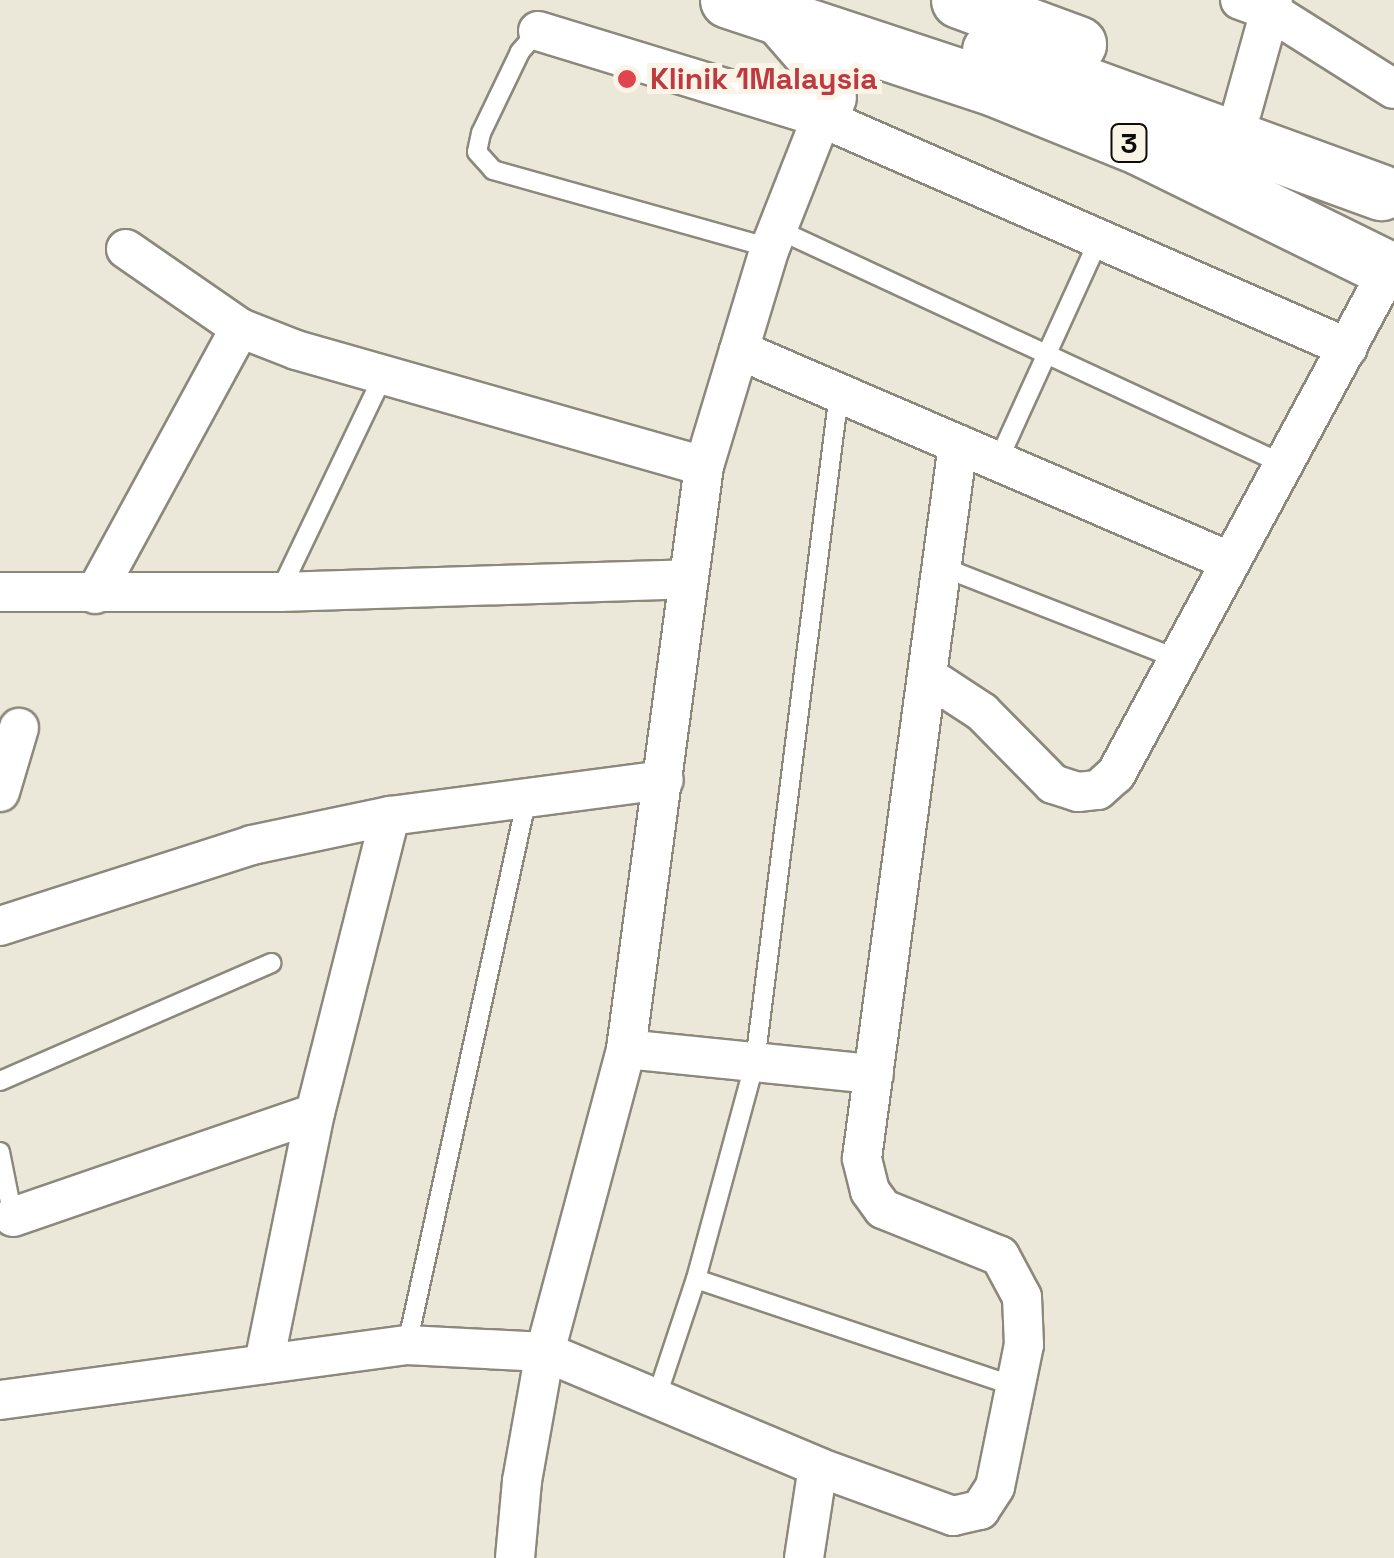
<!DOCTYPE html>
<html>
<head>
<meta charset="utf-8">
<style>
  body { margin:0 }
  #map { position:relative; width:1394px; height:1558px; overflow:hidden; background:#ebe7d9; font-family:"Space Grotesk",sans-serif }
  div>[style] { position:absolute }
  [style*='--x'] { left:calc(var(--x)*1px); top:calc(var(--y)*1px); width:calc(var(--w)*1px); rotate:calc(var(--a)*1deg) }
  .roads { filter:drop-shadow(2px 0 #8c897c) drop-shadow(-2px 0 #8c897c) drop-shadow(0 2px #8c897c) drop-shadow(0 -2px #8c897c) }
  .service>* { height:18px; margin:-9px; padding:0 9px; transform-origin:9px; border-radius:9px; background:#fff }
  .minor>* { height:38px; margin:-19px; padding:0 19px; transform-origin:19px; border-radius:19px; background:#fff }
  .trunk>* { height:55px; margin:-27.5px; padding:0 27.5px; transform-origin:27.5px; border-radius:27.5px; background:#fff }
  .dots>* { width:28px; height:28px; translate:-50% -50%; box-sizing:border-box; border:5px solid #f9f4e6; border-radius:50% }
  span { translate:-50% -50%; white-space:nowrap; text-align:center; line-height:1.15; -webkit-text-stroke:10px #f9f4e6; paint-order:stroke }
  .shield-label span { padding:2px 8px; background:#f9f4e6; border:2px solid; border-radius:8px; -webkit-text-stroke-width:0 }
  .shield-label { font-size:28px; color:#0e0d09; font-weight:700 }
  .health-label { font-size:30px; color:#be3a42; font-weight:700 }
  .left { translate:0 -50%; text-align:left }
</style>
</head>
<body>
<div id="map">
  <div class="roads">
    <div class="service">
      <div style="--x:538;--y:31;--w:28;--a:131"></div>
      <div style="--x:520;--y:52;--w:90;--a:115.7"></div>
      <div style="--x:481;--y:133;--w:19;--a:102"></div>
      <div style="--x:477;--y:152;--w:24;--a:48"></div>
      <div style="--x:493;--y:170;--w:288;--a:15.7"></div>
      <div style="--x:777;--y:229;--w:558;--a:24.91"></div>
      <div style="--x:998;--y:461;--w:244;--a:-65.5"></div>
      <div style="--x:942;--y:567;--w:250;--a:21.3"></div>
      <div style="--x:280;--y:591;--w:236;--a:-64.4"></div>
      <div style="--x:0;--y:1081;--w:296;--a:-23.5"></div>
      <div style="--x:0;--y:1152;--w:66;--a:78.7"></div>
      <div style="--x:696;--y:1279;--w:338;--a:18.6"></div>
      <div style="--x:407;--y:1345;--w:560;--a:-77.63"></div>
      <div style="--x:656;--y:1399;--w:126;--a:-71.6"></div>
      <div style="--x:696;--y:1279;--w:225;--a:-74.8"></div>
      <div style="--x:755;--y:1062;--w:674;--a:-82.84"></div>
    </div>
    <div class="minor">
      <div style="--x:1240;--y:0;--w:32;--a:20"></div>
      <div style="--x:1270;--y:11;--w:146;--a:32.2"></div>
      <div style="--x:538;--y:31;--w:295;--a:17"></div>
      <div style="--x:820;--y:117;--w:576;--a:23.63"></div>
      <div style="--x:1242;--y:111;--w:115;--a:-74.4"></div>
      <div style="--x:126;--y:249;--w:139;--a:34.7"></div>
      <div style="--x:240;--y:328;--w:60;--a:21.4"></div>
      <div style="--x:296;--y:350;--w:424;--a:15.9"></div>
      <div style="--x:739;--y:350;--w:533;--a:23.3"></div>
      <div style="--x:0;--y:592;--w:280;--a:0"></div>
      <div style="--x:280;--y:592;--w:408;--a:-1.8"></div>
      <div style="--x:95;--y:594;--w:303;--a:-61.4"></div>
      <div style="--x:927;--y:676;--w:66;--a:33.2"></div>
      <div style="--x:982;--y:712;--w:101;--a:45.4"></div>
      <div style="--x:1053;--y:784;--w:26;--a:18"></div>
      <div style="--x:1078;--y:792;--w:20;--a:-6"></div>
      <div style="--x:1098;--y:790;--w:24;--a:-42"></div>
      <div style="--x:1116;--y:774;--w:574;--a:-61.6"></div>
      <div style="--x:0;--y:792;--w:67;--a:-73.5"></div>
      <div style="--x:0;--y:926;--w:265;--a:-17.8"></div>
      <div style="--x:252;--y:845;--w:141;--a:-11.9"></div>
      <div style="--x:390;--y:816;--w:276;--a:-7.5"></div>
      <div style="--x:626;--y:1049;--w:249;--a:5.8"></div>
      <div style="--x:13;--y:1217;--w:319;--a:-19"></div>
      <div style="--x:264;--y:1363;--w:255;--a:-78.5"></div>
      <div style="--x:315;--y:1113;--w:306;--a:-75.8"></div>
      <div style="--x:0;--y:1400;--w:411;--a:-7.7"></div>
      <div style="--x:407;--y:1345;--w:138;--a:2.9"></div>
      <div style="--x:545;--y:1352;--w:296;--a:22.8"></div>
      <div style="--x:818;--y:1467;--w:144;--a:19.9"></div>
      <div style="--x:953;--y:1516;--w:28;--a:-13"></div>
      <div style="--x:980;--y:1510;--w:27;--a:-57"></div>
      <div style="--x:995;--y:1487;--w:145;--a:-78.5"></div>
      <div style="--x:1024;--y:1345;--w:48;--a:-92.4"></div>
      <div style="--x:1022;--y:1297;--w:47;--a:-118.2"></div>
      <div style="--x:1000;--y:1256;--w:126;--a:-158.1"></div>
      <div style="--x:883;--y:1209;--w:22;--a:-126"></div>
      <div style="--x:870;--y:1191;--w:34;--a:-104"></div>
      <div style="--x:862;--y:1158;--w:720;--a:-82.34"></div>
      <div style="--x:515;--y:1558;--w:77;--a:-84.8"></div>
      <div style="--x:522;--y:1481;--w:131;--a:-79.9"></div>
      <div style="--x:545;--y:1352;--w:314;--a:-75"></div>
      <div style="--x:626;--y:1049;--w:588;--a:-82.38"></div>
      <div style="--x:704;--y:466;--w:228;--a:-73.2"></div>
      <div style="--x:770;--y:248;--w:183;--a:-68.5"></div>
      <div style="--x:804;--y:1558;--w:92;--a:-81.3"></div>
    </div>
    <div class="trunk">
      <div style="--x:728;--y:0;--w:280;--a:18.3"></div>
      <div style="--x:994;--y:88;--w:157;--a:22"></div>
      <div style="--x:1140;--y:147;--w:283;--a:26.2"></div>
      <div style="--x:959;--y:0;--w:127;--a:20.3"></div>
      <div style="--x:779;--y:16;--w:53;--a:48.8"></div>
      <div style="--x:814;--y:56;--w:43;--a:71.1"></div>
      <div style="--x:990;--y:50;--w:416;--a:20"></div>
    </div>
  </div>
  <div class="dots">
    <div style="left:627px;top:79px;background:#e0444e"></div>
  </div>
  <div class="shield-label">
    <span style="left:1129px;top:143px">3</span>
  </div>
  <div class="health-label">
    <span class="left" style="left:650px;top:79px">Klinik 1Malaysia</span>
  </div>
</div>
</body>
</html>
